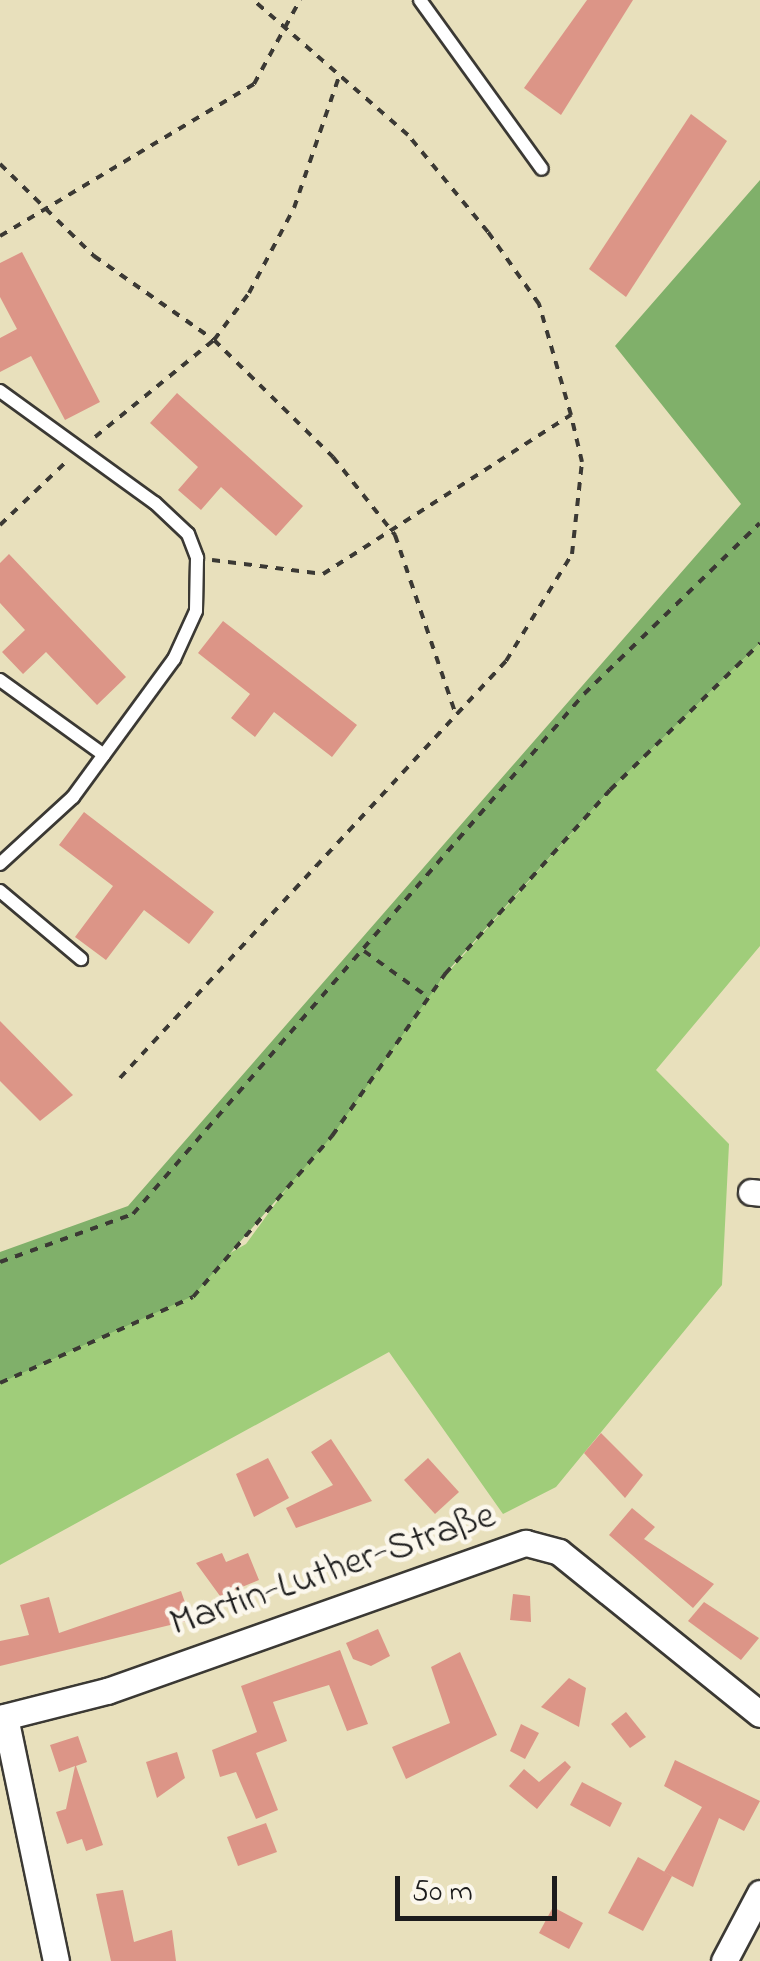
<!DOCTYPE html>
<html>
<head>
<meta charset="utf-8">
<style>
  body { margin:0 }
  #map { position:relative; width:760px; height:1961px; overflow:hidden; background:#e8e0bc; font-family:"Indie Flower",sans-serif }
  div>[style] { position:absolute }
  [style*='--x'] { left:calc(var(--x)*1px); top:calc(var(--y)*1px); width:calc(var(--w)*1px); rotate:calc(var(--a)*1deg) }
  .green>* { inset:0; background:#a0cd7a }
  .forest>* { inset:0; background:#80b06a }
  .building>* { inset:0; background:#dc9587 }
  .path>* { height:4px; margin-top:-2px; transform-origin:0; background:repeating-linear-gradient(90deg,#3b3934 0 8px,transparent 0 16px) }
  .roads { filter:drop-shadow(2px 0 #3b3934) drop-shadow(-2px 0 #3b3934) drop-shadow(0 2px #3b3934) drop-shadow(0 -2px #3b3934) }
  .service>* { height:12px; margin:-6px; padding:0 6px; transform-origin:6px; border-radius:6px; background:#fff }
  .minor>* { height:25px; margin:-12.5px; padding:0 12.5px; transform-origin:12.5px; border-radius:12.5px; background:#fff }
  span { translate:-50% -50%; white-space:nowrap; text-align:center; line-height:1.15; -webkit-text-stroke:9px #fbf7ec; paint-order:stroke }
  .street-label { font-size:40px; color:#1c1c1c }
  .scale { position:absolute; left:395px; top:1876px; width:162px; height:45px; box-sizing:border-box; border:5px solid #1c1c1c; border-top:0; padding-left:12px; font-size:30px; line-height:35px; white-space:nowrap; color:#1c1c1c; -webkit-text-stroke:8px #fbf7ec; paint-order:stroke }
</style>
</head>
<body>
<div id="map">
  <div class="green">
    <div style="clip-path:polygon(760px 643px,760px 946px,656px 1070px,729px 1144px,722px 1285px,556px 1487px,503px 1514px,389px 1352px,0 1565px,0 1383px,246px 1244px,427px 996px,610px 790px)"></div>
  </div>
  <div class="forest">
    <div style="clip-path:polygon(760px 180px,760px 643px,610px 790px,445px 974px,332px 1136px,193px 1296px,0 1383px,0 1252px,128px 1206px,741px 504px,615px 346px)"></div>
  </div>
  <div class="building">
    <div style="clip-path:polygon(587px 0,633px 0,561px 115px,524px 88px)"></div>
    <div style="clip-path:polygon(691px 114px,727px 141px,626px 297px,589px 269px)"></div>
    <div style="clip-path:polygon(22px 252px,100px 402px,65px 420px,31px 356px,0 372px,0 338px,17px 329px,0 297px,0 263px)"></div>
    <div style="clip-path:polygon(177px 393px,303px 506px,276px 536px,221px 487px,201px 510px,178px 490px,198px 467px,150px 423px)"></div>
    <div style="clip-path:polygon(9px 554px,126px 677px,97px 705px,46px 652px,23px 674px,2px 652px,25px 630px,0 603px,0 563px)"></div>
    <div style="clip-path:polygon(223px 621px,357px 725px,332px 757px,274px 712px,255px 737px,231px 718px,250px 694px,198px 653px)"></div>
    <div style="clip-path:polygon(84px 812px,214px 912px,189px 944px,144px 910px,106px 960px,75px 937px,113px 886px,59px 845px)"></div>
    <div style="clip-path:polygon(0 1021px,73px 1095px,40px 1121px,0 1081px)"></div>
    <div style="clip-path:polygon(601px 1433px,643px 1475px,625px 1498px,584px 1453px)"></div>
    <div style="clip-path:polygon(331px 1439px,372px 1501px,296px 1528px,286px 1508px,333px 1485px,311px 1452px)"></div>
    <div style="clip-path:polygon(268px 1458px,289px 1498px,254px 1517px,236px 1474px)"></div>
    <div style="clip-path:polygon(428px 1458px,459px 1492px,435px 1514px,404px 1480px)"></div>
    <div style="clip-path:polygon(632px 1508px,655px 1527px,644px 1539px,714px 1584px,693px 1608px,609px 1535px)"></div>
    <div style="clip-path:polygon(222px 1553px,226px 1562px,248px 1553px,259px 1580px,220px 1596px,196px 1563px)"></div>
    <div style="clip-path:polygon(181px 1591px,191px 1620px,0 1666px,0 1641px,29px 1635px,20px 1605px,49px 1597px,59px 1633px)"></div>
    <div style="clip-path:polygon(513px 1594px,530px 1596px,531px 1622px,510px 1620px)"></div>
    <div style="clip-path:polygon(704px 1602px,759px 1638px,741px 1660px,688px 1621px)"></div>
    <div style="clip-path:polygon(378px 1629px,390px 1656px,371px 1666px,353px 1659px,346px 1643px)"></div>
    <div style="clip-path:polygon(340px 1650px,368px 1724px,347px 1731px,329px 1685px,273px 1702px,287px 1741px,256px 1753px,278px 1810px,256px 1819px,236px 1772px,220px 1777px,212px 1750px,257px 1732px,241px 1686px)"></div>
    <div style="clip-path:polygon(460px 1652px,497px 1735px,406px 1779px,392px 1747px,450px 1723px,431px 1667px)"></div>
    <div style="clip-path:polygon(569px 1678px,586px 1688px,579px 1727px,541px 1707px)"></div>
    <div style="clip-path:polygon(626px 1712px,646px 1737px,630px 1748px,611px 1724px)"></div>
    <div style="clip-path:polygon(521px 1724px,539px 1733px,525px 1759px,510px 1751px)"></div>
    <div style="clip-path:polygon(78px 1736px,87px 1762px,76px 1766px,103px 1845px,86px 1851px,82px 1839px,67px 1844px,56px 1812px,66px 1809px,75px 1766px,59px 1772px,50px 1745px)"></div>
    <div style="clip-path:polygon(177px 1752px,185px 1778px,157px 1798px,146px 1762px)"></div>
    <div style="clip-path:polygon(675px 1760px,760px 1801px,744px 1831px,719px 1818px,693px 1887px,664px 1872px,702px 1807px,664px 1786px)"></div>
    <div style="clip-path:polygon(565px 1761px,571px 1767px,537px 1809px,509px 1786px,524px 1769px,539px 1782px)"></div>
    <div style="clip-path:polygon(582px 1782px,622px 1803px,610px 1827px,570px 1805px)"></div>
    <div style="clip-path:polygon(266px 1823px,277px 1852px,238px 1866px,227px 1837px)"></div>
    <div style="clip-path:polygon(638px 1857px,672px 1876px,643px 1931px,608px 1913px)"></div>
    <div style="clip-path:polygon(123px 1890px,134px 1942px,172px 1930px,176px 1961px,111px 1961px,96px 1894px)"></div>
    <div style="clip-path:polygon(553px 1907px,583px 1923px,569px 1949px,539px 1933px)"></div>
  </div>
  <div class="path">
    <div style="--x:0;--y:164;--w:132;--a:44.4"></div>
    <div style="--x:94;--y:256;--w:146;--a:35"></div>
    <div style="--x:214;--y:340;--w:167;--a:44.5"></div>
    <div style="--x:333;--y:457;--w:100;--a:51.5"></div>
    <div style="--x:395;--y:535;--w:190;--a:71.3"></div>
    <div style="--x:0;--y:236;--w:296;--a:-30.9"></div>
    <div style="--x:254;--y:84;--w:96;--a:-61.3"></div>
    <div style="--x:95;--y:437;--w:154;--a:-39.2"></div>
    <div style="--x:214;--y:340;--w:59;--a:-53.3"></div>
    <div style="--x:249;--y:293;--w:96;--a:-62.1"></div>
    <div style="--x:294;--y:208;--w:142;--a:-71.1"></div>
    <div style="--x:0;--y:525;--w:95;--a:-43.7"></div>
    <div style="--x:212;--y:560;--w:112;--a:7.2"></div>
    <div style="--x:323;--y:574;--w:295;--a:-32.7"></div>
    <div style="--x:571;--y:415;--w:116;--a:-106.1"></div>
    <div style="--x:539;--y:304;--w:88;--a:-125.3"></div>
    <div style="--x:488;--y:232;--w:126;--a:-129.5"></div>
    <div style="--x:408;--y:135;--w:206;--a:-138.9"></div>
    <div style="--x:364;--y:951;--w:75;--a:35.8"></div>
    <div style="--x:120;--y:1078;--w:568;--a:-47.21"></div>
    <div style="--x:506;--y:661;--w:126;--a:-58.3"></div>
    <div style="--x:572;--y:554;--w:93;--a:-83.8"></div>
    <div style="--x:582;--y:462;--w:48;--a:-103.2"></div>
    <div style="--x:0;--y:1262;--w:141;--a:-19.8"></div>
    <div style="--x:133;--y:1214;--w:688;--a:-49.06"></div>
    <div style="--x:584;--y:694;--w:245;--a:-44.2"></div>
    <div style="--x:0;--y:1383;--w:211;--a:-24"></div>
    <div style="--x:193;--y:1297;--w:213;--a:-49.2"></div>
    <div style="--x:332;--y:1136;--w:198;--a:-55.1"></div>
    <div style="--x:445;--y:974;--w:247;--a:-48.1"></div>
    <div style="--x:610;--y:790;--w:210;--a:-44.4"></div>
  </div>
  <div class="roads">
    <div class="service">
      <div style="--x:420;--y:0;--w:208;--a:54.2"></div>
      <div style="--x:0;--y:391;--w:191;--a:35.9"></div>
      <div style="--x:155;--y:503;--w:45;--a:43.2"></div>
      <div style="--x:188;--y:534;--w:26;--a:69"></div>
      <div style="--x:197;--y:558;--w:53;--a:91.1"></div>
      <div style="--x:196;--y:611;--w:53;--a:114.6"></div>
      <div style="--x:174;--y:659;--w:171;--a:126.2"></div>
      <div style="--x:73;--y:797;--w:99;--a:137.5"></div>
      <div style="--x:0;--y:680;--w:128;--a:35.8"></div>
      <div style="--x:0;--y:891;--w:106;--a:40"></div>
    </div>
    <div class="minor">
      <div style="--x:751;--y:1192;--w:9;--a:6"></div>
      <div style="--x:5;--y:1717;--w:249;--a:78.2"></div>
      <div style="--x:0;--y:1718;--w:110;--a:-14.2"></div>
      <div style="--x:107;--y:1691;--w:444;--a:-19.5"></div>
      <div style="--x:526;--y:1543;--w:34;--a:15"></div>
      <div style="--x:559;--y:1552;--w:258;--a:38.9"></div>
      <div style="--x:724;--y:1961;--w:77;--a:-62.1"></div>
    </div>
  </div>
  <div class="street-label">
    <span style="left:333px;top:1571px;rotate:-19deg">Martin-Luther-Straße</span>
  </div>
  <div class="scale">50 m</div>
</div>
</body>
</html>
